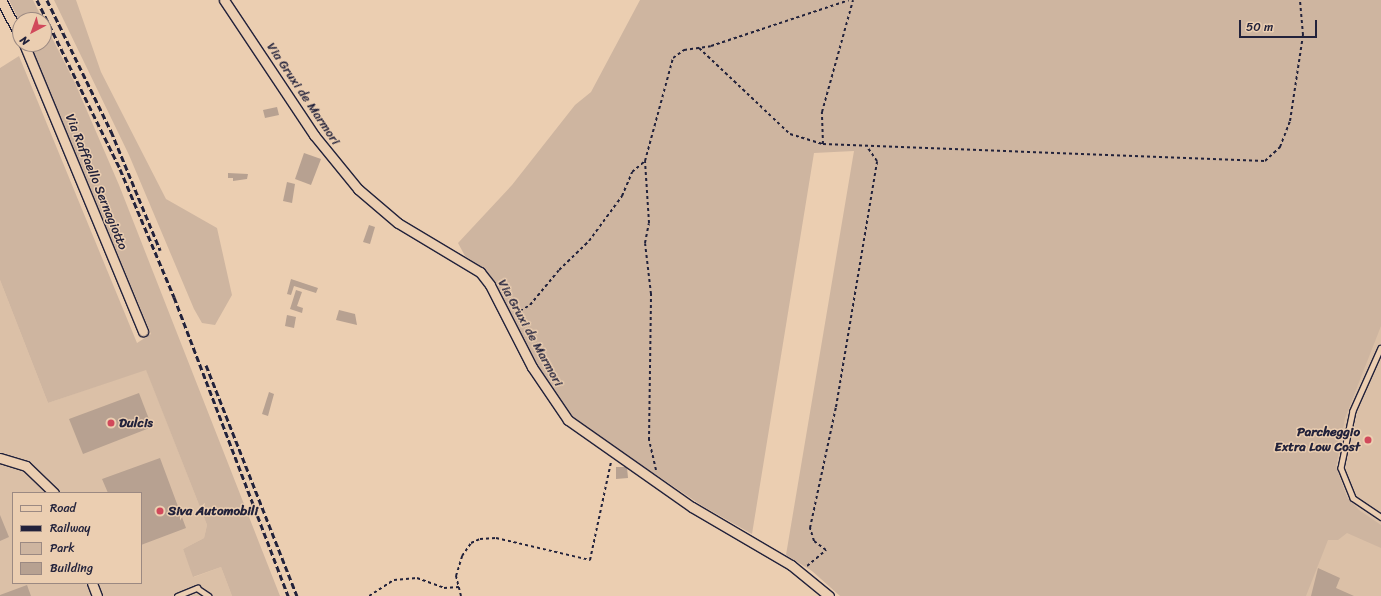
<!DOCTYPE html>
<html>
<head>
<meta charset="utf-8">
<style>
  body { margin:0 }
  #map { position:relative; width:1381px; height:596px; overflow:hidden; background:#ebceb1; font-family:Sriracha,sans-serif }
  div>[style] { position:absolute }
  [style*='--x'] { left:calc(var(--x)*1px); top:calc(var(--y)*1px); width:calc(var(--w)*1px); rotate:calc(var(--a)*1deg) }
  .built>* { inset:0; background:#dbc0a7 }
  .green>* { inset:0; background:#ceb5a0 }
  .building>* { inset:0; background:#b7a191 }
  .path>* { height:2px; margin-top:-1px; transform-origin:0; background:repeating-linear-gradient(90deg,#22223b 0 3px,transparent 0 6px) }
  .roads { filter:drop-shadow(1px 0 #22223b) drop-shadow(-1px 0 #22223b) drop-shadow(0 1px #22223b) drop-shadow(0 -1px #22223b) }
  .service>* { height:4.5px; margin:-2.25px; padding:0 2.25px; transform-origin:2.25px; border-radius:2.25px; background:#ebceb1 }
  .minor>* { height:9px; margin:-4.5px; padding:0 4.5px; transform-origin:4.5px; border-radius:4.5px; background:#ebceb1 }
  .rail>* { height:3px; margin-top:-1.5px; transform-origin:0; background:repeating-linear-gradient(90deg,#22223b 0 6px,transparent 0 9px) }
  .dots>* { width:11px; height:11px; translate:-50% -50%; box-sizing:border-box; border:2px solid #ebceb1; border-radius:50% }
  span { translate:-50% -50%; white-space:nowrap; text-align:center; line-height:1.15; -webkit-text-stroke:3px #ebceb1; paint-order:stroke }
  .street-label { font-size:13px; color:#22223b }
  .poi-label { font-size:13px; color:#22223b; font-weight:700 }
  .left { translate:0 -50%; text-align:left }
  .right { translate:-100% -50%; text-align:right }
  .legend { position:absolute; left:12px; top:492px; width:130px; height:92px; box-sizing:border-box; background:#ebceb1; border:1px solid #9b8982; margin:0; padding:5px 7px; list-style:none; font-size:12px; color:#22223b }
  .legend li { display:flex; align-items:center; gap:8px; height:20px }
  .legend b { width:20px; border:1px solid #9b8982 }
  .north { position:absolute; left:12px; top:12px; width:40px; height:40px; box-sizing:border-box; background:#ebceb1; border:1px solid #9b8982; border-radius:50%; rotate:221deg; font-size:11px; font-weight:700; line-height:16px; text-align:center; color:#22223b }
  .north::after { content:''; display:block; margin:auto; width:14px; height:18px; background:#d1495b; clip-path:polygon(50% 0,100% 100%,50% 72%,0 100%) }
  .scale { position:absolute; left:1239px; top:20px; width:78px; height:18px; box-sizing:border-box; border:2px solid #22223b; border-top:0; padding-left:5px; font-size:12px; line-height:14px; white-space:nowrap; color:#22223b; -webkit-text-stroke:3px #ebceb1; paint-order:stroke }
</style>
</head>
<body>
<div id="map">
  <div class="built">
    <div style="clip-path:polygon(evenodd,0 280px,48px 403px,146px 369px,207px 525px,204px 538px,183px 549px,194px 577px,221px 567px,232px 596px,0 596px,0 280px,13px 493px,141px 493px,141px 583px,13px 583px,13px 493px)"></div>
    <div style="clip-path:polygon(1381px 312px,1381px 596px,1202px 596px)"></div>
  </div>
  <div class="green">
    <div style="clip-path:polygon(9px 0,33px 0,43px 20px,20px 20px,20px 23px)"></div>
    <div style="clip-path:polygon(54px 0,76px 0,101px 72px,166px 199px,217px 228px,232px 295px,215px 325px,202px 323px,194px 309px,129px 155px)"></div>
    <div style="clip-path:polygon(640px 0,1381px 0,1381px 326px,1345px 418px,1336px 467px,1347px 497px,1359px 510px,1381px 525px,1381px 548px,1347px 533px,1338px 540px,1328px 540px,1306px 596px,840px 596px,812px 571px,786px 555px,854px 151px,814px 153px,752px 534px,704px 507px,591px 431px,569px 414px,544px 377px,494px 282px,480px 266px,465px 256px,458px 243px,512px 185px,575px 105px,591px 92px)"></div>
    <div style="clip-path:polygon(44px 22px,75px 83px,119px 185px,280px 596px,232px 596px,221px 567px,193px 577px,183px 549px,204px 538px,207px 525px,146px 370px,48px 403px,0 280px,0 68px,19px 56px,137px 343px,151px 334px,30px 44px,44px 44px)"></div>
  </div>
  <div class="building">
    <div style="clip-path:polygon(277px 107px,279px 115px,265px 118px,263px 110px)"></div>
    <div style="clip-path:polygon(304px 153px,321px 159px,311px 185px,295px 179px)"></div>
    <div style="clip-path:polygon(228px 173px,248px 174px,247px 179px,233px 181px,233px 178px,228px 178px)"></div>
    <div style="clip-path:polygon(287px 182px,295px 184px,292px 203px,283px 201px)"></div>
    <div style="clip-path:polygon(369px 225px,375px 227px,370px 244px,363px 242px)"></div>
    <div style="clip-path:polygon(291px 279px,318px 288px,316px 293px,294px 286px,291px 295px,287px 294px)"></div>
    <div style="clip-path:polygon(296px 290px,302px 292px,297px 306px,303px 308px,302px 313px,290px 309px)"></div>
    <div style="clip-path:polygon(339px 310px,355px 314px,357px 325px,336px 320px)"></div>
    <div style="clip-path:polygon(287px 315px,296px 317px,294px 328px,285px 326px)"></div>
    <div style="clip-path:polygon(269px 392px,274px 394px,268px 416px,262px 414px)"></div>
    <div style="clip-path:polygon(139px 393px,152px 427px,83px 454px,69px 419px)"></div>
    <div style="clip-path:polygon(160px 458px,186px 528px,141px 545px,141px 493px,108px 493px,102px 479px)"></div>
    <div style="clip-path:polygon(616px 467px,627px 467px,628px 478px,616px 479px)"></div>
    <div style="clip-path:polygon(0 515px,9px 537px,0 541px)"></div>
    <div style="clip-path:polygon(1318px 568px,1340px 578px,1336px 588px,1354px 596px,1311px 596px)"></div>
    <div style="clip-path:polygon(27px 585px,31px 596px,0 596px,0 595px)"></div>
  </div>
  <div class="path">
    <div style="--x:699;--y:48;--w:125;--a:43.4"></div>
    <div style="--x:790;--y:134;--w:34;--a:17"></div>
    <div style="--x:823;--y:144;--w:442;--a:2.2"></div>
    <div style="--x:1265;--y:161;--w:21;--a:-43"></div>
    <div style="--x:1280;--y:147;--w:28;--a:-69"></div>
    <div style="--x:1290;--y:121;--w:87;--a:-81.4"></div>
    <div style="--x:1303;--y:35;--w:35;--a:-95"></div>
    <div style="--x:823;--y:144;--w:32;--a:-92"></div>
    <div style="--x:822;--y:112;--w:116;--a:-74.5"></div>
    <div style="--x:515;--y:314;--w:17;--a:-31"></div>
    <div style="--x:530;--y:305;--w:45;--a:-50.4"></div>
    <div style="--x:559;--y:270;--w:42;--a:-44"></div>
    <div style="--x:589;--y:241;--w:56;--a:-53.7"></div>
    <div style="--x:622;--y:196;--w:26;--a:-67"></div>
    <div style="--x:632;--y:172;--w:17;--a:-40"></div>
    <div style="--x:656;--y:470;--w:31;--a:-103"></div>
    <div style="--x:649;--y:440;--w:146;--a:-89.2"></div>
    <div style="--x:651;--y:294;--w:51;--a:-96.7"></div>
    <div style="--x:645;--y:243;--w:20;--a:-79"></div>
    <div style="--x:649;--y:223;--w:62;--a:-93.7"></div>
    <div style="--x:645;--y:161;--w:107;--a:-74.8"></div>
    <div style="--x:673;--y:58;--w:14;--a:-36"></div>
    <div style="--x:684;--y:50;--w:27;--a:-8"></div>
    <div style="--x:711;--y:46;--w:145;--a:-18.4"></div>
    <div style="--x:807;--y:566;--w:25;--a:-40"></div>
    <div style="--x:826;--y:550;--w:15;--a:-143"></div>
    <div style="--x:814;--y:541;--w:14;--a:-107"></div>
    <div style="--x:810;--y:528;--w:124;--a:-77.9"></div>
    <div style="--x:836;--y:407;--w:249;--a:-80.5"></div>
    <div style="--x:877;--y:161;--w:19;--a:-125"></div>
    <div style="--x:369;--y:596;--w:30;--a:-33"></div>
    <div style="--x:394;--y:580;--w:23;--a:-5"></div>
    <div style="--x:417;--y:578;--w:29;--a:20"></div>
    <div style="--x:444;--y:588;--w:15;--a:-4"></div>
    <div style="--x:461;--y:596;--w:21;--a:-104"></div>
    <div style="--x:456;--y:576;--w:21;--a:-73"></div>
    <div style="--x:462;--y:556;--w:16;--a:-55"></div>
    <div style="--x:471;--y:543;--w:10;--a:-24"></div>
    <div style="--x:480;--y:539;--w:16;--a:-4"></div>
    <div style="--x:496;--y:538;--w:97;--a:13.2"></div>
    <div style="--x:590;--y:560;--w:100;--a:-77.9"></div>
  </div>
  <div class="roads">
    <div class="service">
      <div style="--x:1381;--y:348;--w:69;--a:114"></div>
      <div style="--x:1353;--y:411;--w:58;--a:101.9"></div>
      <div style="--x:1341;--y:468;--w:32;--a:68"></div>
      <div style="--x:1353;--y:498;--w:34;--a:34"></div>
      <div style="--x:177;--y:596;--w:22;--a:-22"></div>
      <div style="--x:197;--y:588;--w:14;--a:34"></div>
    </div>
    <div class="minor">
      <div style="--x:1;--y:0;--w:41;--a:62.2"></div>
      <div style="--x:224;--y:0;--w:162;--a:56.3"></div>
      <div style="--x:314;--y:135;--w:70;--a:50.8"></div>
      <div style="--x:358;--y:189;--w:52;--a:40.4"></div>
      <div style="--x:398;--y:223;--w:96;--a:30.9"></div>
      <div style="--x:480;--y:272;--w:16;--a:52"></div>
      <div style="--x:490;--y:285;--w:92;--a:62.9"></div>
      <div style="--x:532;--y:367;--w:64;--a:55.8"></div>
      <div style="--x:568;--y:420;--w:151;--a:35.1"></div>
      <div style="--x:692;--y:507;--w:115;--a:30.4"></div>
      <div style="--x:791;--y:565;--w:49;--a:39.2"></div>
      <div style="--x:24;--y:44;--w:311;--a:67.5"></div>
      <div style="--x:0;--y:458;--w:27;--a:17"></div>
      <div style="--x:26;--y:466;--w:39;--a:44"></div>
      <div style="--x:92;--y:583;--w:14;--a:69"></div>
    </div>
  </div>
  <div class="rail">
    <div style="--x:37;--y:0;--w:188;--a:63.8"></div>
    <div style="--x:120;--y:169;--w:139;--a:67.1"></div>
    <div style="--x:174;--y:297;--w:320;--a:69.1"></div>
    <div style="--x:47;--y:0;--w:146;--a:64"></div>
    <div style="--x:111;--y:131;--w:129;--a:67.6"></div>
    <div style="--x:206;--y:365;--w:248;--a:68.5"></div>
  </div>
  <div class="dots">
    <div style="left:111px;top:423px;background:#d1495b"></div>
    <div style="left:1368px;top:440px;background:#d1495b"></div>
    <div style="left:160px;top:511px;background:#d1495b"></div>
  </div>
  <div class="street-label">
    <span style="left:303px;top:94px;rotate:56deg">Via Gruxi de Marmori</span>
    <span style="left:96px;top:182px;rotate:68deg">Via Raffaello Sernagiotto</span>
    <span style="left:530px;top:333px;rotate:61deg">Via Gruxi de Marmori</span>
  </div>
  <div class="poi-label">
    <span class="left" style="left:119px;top:423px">Dulcis</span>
    <span class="right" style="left:1360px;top:440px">Parcheggio<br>Extra Low Cost</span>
    <span class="left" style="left:168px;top:511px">Siva Automobili</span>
  </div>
  <ul class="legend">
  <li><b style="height:5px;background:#ebceb1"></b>Road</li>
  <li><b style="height:5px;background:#22223b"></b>Railway</li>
  <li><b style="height:11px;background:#ceb5a0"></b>Park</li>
  <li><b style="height:11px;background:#b7a191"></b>Building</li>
  </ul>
  <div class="north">N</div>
  <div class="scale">50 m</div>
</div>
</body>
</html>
